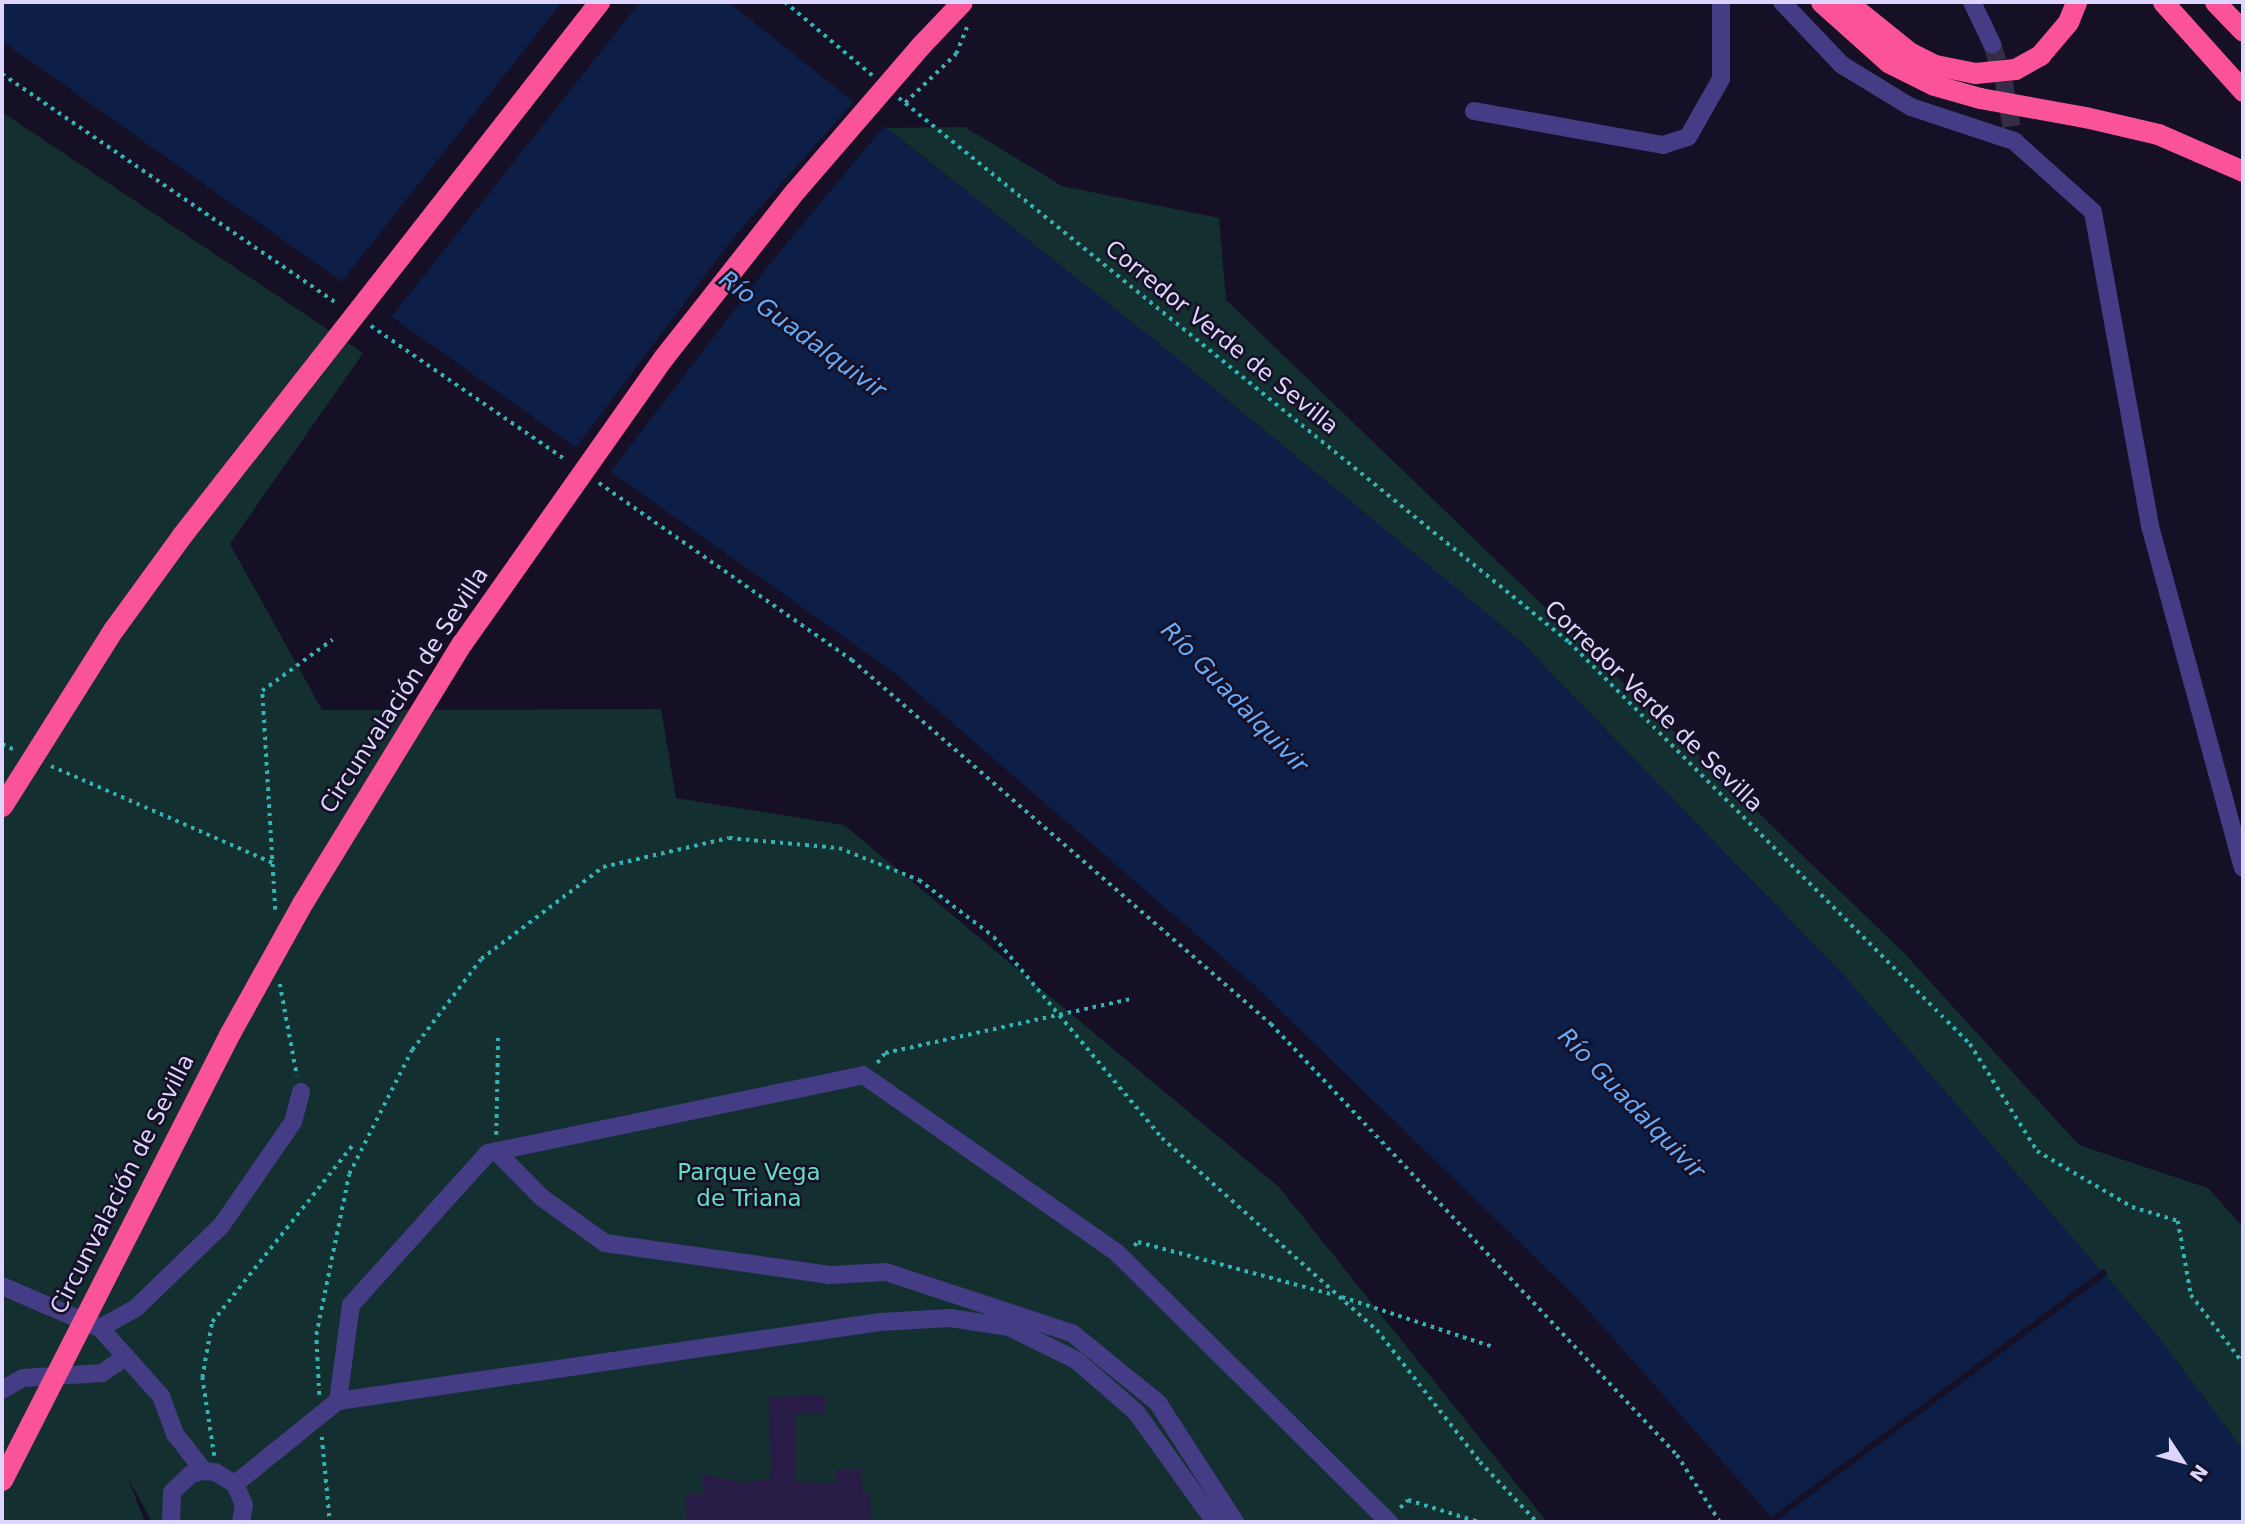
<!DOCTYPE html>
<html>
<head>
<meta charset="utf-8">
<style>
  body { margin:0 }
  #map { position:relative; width:2245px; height:1524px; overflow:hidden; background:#151026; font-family:"DejaVu Sans",sans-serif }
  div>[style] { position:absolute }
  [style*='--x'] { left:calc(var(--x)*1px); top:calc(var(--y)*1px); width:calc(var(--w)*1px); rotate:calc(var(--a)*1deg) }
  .green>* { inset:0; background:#132f30 }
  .water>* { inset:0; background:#0d1f47 }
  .pier>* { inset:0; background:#151026 }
  .building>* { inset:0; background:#281c46 }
  .minor-tunnel>* { height:18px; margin-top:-9px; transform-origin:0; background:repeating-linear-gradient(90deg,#332e46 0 18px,transparent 0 27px) }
  .path>* { height:3.5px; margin-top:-1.75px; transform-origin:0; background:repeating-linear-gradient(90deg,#32b4b5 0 3.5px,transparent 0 8.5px) }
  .minor>* { height:18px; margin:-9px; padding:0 9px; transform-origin:9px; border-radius:9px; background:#443c84 }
  .highway>* { height:21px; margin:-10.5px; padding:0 10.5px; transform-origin:10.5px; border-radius:10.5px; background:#fb5398 }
  .highway-bridge>* { height:21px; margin:-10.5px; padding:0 10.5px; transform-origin:10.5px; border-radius:10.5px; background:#fb5398 }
  span { translate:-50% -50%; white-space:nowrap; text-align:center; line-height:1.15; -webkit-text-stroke:5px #151026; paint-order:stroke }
  .street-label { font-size:23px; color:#ddd5fe }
  .park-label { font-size:23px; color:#62ddc7 }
  .water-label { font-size:24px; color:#66acfb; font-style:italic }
  .frame { position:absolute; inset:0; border:4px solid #ddd5fe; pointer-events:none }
  .north { position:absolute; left:2147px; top:1426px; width:70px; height:70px; -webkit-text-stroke:5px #151026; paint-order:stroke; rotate:126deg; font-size:19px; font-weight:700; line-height:28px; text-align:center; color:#ddd5fe }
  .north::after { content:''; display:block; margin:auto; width:24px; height:32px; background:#ddd5fe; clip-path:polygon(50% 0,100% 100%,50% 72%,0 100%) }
</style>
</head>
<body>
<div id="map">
  <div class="green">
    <div style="clip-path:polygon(2px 112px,363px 353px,230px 544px,322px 710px,661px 709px,676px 798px,844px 825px,1279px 1187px,1547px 1522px,152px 1522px,127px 1476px,145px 1522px,2px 1522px)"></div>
    <div style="clip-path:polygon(965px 127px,1062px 186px,1219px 218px,1226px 300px,1904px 953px,2079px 1145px,2208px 1188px,2243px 1227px,2243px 1450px,2156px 1334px,1846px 978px,1520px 641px,1168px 351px,887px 128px)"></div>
  </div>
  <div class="water">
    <div style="clip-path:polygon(2px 2px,728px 2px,1168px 351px,1520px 641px,1846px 978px,2156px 1334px,2243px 1450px,2243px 1522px,1776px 1522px,1579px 1300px,1251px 982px,895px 673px,2px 41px)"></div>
  </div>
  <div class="pier">
    <div style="clip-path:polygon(562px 2px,640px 2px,389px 320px,339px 285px)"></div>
    <div style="clip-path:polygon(856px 99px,887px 123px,768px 266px,608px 475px,574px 450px,733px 238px)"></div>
    <div style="clip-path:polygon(2104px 1269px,2108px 1274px,1775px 1522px,1769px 1519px)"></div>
  </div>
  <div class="building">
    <div style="clip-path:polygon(825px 1395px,826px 1413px,795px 1414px,796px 1482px,836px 1483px,836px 1470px,861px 1470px,863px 1494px,870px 1494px,871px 1522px,687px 1522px,684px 1495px,704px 1493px,702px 1474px,746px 1483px,771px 1478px,769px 1397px)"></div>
  </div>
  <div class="minor-tunnel">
    <div style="--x:1992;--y:44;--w:40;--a:72"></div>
    <div style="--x:2004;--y:82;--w:60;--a:80.4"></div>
  </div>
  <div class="path">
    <div style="--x:785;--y:2;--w:114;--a:40"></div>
    <div style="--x:2;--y:74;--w:407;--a:34.4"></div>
    <div style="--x:899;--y:98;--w:863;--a:39.07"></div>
    <div style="--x:1569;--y:642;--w:568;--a:45.07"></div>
    <div style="--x:1970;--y:1044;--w:126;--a:57.9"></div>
    <div style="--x:2037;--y:1151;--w:110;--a:30.5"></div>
    <div style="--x:2132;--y:1207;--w:48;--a:16.9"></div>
    <div style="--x:2178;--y:1221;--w:75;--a:80"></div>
    <div style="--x:2191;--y:1295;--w:86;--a:52.6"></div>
    <div style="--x:905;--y:103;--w:71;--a:-43.9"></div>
    <div style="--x:956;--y:54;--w:29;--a:-68"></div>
    <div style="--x:371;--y:326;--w:237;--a:34.5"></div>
    <div style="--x:599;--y:483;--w:309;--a:35"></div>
    <div style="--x:852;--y:660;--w:555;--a:40.98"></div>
    <div style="--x:1271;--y:1024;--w:592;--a:46.71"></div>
    <div style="--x:1677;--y:1455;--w:80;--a:57.3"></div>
    <div style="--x:2;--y:744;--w:14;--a:25"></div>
    <div style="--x:51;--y:766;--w:242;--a:23.6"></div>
    <div style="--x:275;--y:910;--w:219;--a:-93.4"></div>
    <div style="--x:262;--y:691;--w:87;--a:-36.1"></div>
    <div style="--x:280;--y:984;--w:94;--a:79.5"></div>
    <div style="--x:877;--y:1063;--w:13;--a:-51"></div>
    <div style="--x:885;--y:1053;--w:251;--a:-12.4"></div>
    <div style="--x:496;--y:1135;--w:100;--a:-88.9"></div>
    <div style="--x:1134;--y:1246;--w:6;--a:-45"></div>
    <div style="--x:1138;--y:1242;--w:204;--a:15.1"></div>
    <div style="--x:1342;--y:1297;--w:159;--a:18.3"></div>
    <div style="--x:319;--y:1395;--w:60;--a:-92.9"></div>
    <div style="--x:316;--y:1335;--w:164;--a:-78.4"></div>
    <div style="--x:349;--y:1174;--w:139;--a:-63.1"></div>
    <div style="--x:412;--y:1050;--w:114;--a:-52.8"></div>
    <div style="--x:481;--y:959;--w:153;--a:-37"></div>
    <div style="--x:603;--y:867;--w:129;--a:-13"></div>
    <div style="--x:729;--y:838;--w:110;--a:5.2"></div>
    <div style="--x:839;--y:848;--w:86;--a:21.8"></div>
    <div style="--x:919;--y:880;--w:94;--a:37.2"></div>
    <div style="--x:994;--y:937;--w:262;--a:50.1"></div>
    <div style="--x:1162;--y:1138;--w:288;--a:41.8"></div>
    <div style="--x:1377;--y:1330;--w:167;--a:52"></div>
    <div style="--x:1480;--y:1462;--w:83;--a:46.5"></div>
    <div style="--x:322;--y:1437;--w:85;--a:84.6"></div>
    <div style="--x:214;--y:1456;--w:79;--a:-98.7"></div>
    <div style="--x:202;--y:1378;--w:57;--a:-79.9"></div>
    <div style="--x:212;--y:1322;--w:225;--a:-51.5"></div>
    <div style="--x:1400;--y:1508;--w:11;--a:-45"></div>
    <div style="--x:1408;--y:1500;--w:74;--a:17.2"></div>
  </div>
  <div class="minor">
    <div style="--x:1782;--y:2;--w:87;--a:46.4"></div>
    <div style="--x:1842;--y:65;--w:81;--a:31.3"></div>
    <div style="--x:1911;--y:107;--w:108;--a:18.3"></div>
    <div style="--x:2014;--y:141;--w:106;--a:41.9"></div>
    <div style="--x:2093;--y:212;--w:319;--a:79.7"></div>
    <div style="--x:2150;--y:526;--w:354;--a:74.8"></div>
    <div style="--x:1972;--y:2;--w:47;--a:64.5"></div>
    <div style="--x:1474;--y:111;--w:192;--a:10.2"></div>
    <div style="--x:1663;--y:145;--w:26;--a:-18"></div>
    <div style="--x:1688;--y:137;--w:67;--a:-60.4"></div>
    <div style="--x:1721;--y:79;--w:77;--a:-90"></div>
    <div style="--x:496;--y:1151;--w:64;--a:45.6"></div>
    <div style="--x:541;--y:1197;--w:79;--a:35.7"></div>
    <div style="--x:605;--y:1243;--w:227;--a:8.1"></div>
    <div style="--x:830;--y:1275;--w:56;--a:-3.1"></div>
    <div style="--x:886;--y:1272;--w:196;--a:18.2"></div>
    <div style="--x:1072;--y:1333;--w:111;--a:39.1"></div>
    <div style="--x:1158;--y:1403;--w:142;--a:57.1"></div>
    <div style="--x:2;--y:1286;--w:107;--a:23.2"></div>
    <div style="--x:100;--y:1328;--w:91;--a:48.1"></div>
    <div style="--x:161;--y:1396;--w:40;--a:69.8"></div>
    <div style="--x:175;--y:1434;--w:47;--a:51.9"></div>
    <div style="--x:100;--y:1328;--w:41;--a:-29.1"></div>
    <div style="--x:136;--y:1308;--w:118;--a:-44"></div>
    <div style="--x:221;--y:1226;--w:126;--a:-55.3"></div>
    <div style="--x:293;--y:1122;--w:31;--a:-75"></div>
    <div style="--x:2;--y:1390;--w:24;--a:-30"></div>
    <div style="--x:23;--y:1378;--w:79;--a:-3.6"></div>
    <div style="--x:102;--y:1373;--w:29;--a:-34"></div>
    <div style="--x:338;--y:1401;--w:97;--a:-82.3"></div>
    <div style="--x:351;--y:1305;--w:205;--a:-48"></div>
    <div style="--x:488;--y:1153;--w:383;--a:-11.7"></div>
    <div style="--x:863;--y:1075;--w:309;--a:35"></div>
    <div style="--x:1116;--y:1252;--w:384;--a:44.7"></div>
    <div style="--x:235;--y:1484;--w:132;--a:-38.9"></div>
    <div style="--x:338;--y:1401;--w:548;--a:-8.29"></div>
    <div style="--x:880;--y:1322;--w:70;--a:-3.3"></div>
    <div style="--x:950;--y:1318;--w:60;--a:8.7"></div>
    <div style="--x:1009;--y:1327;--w:75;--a:26.2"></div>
    <div style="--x:1076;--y:1360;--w:79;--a:40.9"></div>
    <div style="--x:1136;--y:1412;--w:135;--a:54.3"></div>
    <div style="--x:171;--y:1522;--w:30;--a:-88"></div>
    <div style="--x:172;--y:1492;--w:26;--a:-43"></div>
    <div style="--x:191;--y:1474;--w:13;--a:-13"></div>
    <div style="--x:204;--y:1471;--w:11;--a:5"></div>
    <div style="--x:215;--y:1472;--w:23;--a:31"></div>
    <div style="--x:235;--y:1484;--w:23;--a:67"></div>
    <div style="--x:244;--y:1505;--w:17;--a:100"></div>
  </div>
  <div class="highway">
    <div style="--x:1821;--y:2;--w:90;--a:41.8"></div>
    <div style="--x:1888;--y:62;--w:51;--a:26.6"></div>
    <div style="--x:1934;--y:85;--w:48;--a:15.8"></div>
    <div style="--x:1847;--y:2;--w:80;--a:38.9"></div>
    <div style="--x:1909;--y:52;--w:29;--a:27"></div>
    <div style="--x:1935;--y:65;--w:41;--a:11.3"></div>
    <div style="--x:2163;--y:2;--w:120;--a:48"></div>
    <div style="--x:2215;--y:2;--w:40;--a:46"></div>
    <div style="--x:921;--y:45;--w:59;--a:-46.4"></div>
    <div style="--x:2040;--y:55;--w:43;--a:-49.7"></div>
    <div style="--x:2068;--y:22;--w:22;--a:-68"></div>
    <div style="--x:2085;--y:117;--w:75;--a:13.1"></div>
    <div style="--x:2158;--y:134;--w:93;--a:23.5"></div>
  </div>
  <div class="highway-bridge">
    <div style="--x:1975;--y:73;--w:40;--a:-5.7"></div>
    <div style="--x:2015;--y:69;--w:29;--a:-29"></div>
    <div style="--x:1980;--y:98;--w:107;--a:10.3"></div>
    <div style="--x:2;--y:806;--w:208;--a:-57.8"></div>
    <div style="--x:113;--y:630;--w:117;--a:-54"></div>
    <div style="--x:182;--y:535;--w:677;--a:-51.96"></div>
    <div style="--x:2;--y:1480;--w:502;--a:-62.98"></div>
    <div style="--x:230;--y:1033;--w:150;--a:-60.9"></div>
    <div style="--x:303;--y:902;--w:304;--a:-58.5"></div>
    <div style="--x:462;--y:643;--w:349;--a:-54.8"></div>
    <div style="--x:663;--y:358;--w:213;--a:-51.7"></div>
    <div style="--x:795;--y:191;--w:193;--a:-49.2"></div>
  </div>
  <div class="street-label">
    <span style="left:1222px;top:337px;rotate:39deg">Corredor Verde de Sevilla</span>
    <span style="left:404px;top:690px;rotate:-57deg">Circunvalación de Sevilla</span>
    <span style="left:1654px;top:706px;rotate:44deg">Corredor Verde de Sevilla</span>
    <span style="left:122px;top:1184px;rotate:-63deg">Circunvalación de Sevilla</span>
  </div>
  <div class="park-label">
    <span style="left:749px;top:1185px">Parque Vega<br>de Triana</span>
  </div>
  <div class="water-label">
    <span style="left:802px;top:335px;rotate:36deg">Río Guadalquivir</span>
    <span style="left:1234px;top:698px;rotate:46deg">Río Guadalquivir</span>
    <span style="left:1631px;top:1104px;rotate:46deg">Río Guadalquivir</span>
  </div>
  <div class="frame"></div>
  <div class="north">N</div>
</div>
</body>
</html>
